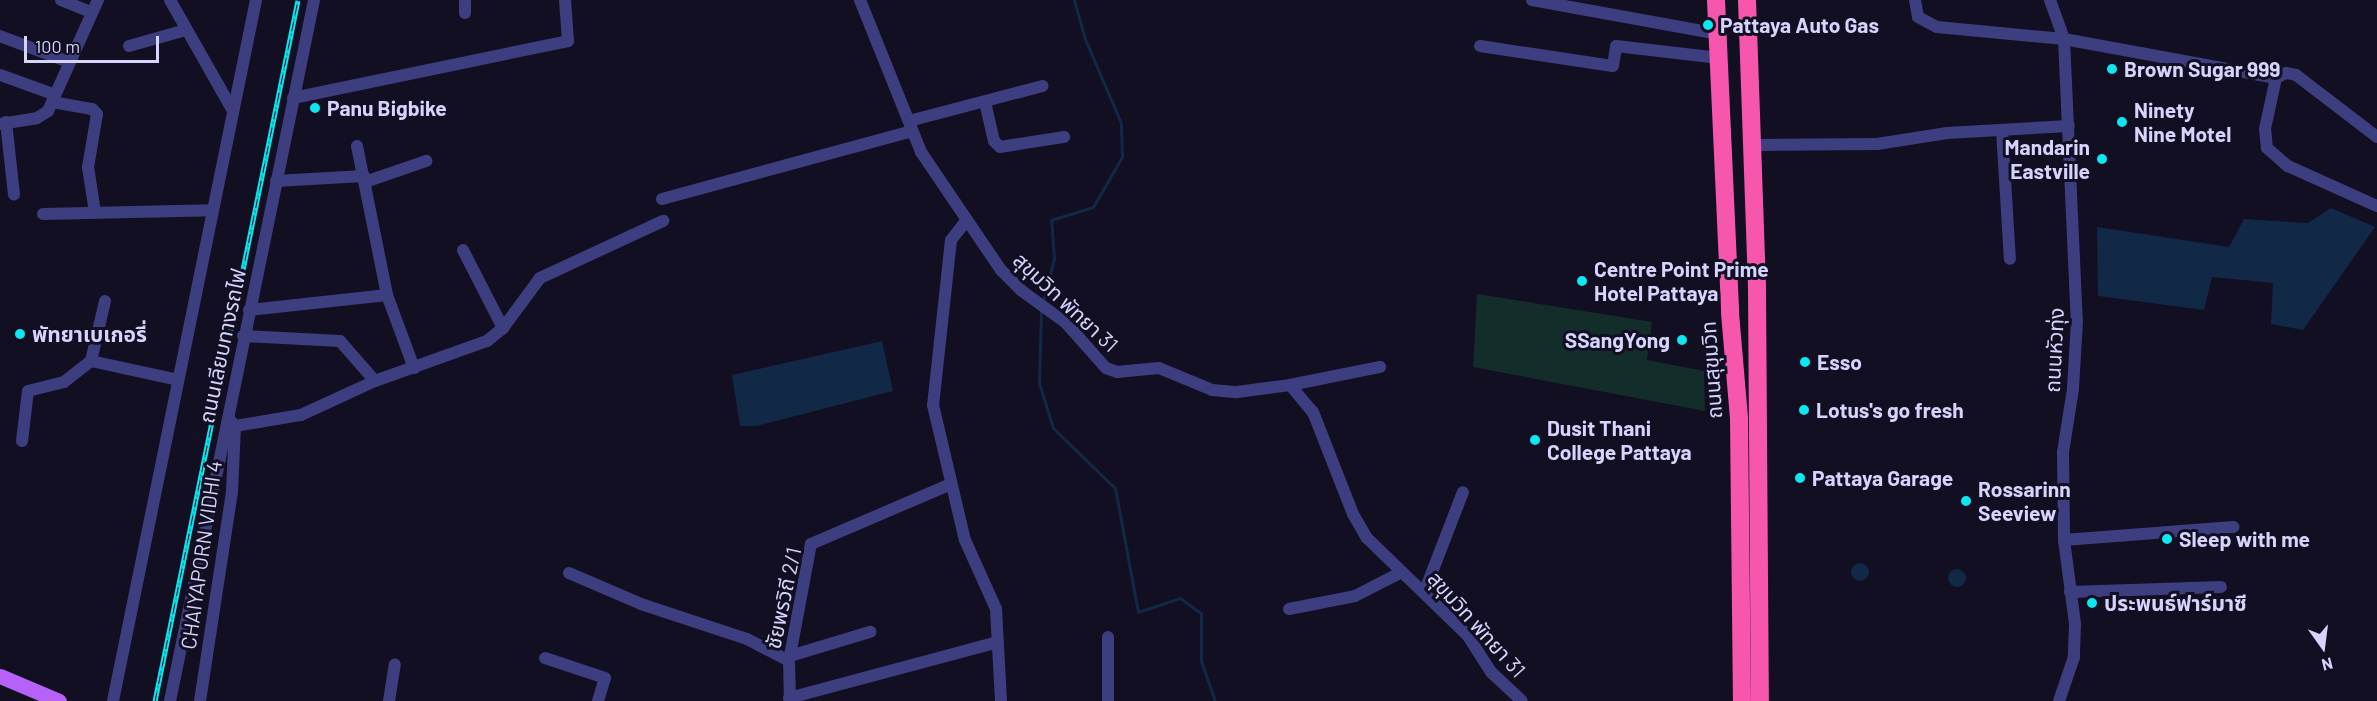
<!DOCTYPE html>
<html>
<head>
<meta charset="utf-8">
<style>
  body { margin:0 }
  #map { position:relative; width:2377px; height:701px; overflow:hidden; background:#120f23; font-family:Barlow,"Noto Sans Thai",sans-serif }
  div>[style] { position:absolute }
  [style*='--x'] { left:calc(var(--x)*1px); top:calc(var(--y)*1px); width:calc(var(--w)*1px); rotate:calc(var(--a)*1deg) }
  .green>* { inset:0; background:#132d2a }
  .water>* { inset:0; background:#112846 }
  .round { border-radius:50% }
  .stream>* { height:3px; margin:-1.5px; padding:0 1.5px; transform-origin:1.5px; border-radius:1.5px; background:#112846 }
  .minor>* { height:12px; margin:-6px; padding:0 6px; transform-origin:6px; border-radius:6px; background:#3d3e80 }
  .major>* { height:15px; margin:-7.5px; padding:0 7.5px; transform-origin:7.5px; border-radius:7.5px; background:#b661f7 }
  .highway>* { height:18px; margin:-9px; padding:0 9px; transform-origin:9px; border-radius:9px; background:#f656ac }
  .rail>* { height:5px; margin-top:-2.5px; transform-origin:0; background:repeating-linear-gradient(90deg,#120f23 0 9px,#0de7f0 0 18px); box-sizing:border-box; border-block:2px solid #0de7f0 }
  .dots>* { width:16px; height:16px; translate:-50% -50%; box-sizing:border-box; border:3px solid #120f23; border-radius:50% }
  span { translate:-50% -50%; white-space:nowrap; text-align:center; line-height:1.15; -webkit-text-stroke:6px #120f23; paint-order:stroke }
  .poi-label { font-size:21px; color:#d6d4fd; font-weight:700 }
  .left { translate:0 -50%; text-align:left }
  .right { translate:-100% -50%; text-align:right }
  .street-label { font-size:21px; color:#d6d4fd }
  .north { position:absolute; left:2293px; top:617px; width:60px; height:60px; -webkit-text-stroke:4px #120f23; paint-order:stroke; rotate:166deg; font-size:16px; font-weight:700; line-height:24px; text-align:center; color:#d6d4fd }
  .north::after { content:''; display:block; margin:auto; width:21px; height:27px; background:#d6d4fd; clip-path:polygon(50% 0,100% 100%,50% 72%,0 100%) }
  .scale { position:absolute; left:24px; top:36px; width:135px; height:27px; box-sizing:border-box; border:3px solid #d6d4fd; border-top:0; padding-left:8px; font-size:18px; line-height:21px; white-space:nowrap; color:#d6d4fd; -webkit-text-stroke:4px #120f23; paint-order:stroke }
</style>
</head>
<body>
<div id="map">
  <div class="green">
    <div style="clip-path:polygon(1477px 294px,1652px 322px,1647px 360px,1704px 371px,1705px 411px,1473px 367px)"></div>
  </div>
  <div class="water">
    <div style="clip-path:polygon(2331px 208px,2375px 227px,2303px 330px,2271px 324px,2273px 283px,2212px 277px,2204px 310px,2098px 296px,2097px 227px,2229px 247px,2244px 219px,2308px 223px)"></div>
    <div style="clip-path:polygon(882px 341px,893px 391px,756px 426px,740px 426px,732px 375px)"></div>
    <div class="round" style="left:1851px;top:563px;width:18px;height:18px"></div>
    <div class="round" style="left:1948px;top:569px;width:18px;height:18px"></div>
  </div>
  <div class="stream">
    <div style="--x:1043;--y:301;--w:43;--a:-75.3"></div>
    <div style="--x:1054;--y:259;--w:39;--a:-94"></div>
    <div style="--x:1051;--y:220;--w:44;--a:-17.2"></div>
    <div style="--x:1093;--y:207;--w:58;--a:-59.9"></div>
    <div style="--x:1122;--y:157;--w:34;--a:-92"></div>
    <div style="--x:1121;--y:123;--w:91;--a:-113.2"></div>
    <div style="--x:1085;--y:39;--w:41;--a:-105.8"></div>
    <div style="--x:1041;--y:310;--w:73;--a:91.6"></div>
    <div style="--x:1039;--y:383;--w:47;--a:72.7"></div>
    <div style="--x:1053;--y:428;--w:86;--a:44.1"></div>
    <div style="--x:1115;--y:488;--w:126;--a:79.5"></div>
    <div style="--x:1138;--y:612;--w:44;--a:-18.4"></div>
    <div style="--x:1180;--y:598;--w:26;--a:36"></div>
    <div style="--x:1201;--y:613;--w:48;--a:90"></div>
    <div style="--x:1201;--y:661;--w:42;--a:70.7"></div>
  </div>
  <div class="minor">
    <div style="--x:61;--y:0;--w:32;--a:22"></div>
    <div style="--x:170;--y:0;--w:128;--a:60.4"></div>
    <div style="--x:465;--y:0;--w:13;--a:90"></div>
    <div style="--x:860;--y:0;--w:164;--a:68.1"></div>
    <div style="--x:921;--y:152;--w:143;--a:55.9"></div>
    <div style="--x:1001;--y:270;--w:30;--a:45"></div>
    <div style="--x:1022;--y:291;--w:54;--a:36"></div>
    <div style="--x:1066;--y:323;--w:60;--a:48.4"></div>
    <div style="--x:1106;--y:368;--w:12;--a:20"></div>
    <div style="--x:1117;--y:372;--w:42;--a:-5.4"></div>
    <div style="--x:1159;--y:368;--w:57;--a:22.5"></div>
    <div style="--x:1212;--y:390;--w:25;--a:5"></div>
    <div style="--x:1237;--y:392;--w:53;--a:-7.5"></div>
    <div style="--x:1290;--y:385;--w:35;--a:50"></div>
    <div style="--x:1313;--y:412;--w:110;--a:68.6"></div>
    <div style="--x:1353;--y:514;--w:28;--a:60"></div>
    <div style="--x:1367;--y:538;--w:141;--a:44.1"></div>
    <div style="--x:1468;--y:636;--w:43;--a:57.4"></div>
    <div style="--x:1491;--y:672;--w:42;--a:43.1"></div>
    <div style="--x:1532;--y:0;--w:190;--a:10.3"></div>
    <div style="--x:1915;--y:0;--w:17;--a:80"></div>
    <div style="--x:1918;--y:17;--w:21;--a:28"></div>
    <div style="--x:1937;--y:27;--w:128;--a:5.4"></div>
    <div style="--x:2064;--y:39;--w:216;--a:10.4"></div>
    <div style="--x:2276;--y:78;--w:52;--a:102.2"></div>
    <div style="--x:2265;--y:129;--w:19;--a:84"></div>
    <div style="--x:2267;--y:148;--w:28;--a:41"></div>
    <div style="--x:2288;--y:166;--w:98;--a:24.2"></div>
    <div style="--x:2050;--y:0;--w:41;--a:70.3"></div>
    <div style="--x:2064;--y:39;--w:282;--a:87.4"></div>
    <div style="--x:2077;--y:321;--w:68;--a:93.4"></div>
    <div style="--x:2073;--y:389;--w:64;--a:99"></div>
    <div style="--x:2063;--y:452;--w:88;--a:89.3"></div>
    <div style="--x:2064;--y:540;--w:85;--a:82.5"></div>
    <div style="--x:2075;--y:624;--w:33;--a:92"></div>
    <div style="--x:2074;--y:657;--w:46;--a:108.8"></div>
    <div style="--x:0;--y:36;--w:74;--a:20.6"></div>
    <div style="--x:129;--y:46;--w:59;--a:-15.7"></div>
    <div style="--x:1480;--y:46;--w:134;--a:8.6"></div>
    <div style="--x:1613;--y:66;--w:20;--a:-81"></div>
    <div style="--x:1616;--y:46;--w:104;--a:6.6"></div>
    <div style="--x:0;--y:75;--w:56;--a:19.7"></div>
    <div style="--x:2276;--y:78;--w:11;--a:-27"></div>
    <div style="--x:2286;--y:73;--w:10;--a:11"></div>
    <div style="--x:2296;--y:75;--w:102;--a:37.4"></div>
    <div style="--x:293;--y:98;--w:281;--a:-11.7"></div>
    <div style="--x:568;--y:41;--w:41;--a:-94.2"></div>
    <div style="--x:52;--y:102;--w:41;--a:9.9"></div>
    <div style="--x:92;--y:109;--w:7;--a:45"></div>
    <div style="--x:97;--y:114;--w:54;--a:99.6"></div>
    <div style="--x:88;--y:167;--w:46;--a:81.2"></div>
    <div style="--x:985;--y:102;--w:40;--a:77"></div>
    <div style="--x:994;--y:141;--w:8;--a:45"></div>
    <div style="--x:1000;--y:147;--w:65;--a:-8.9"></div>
    <div style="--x:909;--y:121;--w:138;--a:-14.7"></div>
    <div style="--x:6;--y:122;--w:73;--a:83.7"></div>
    <div style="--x:0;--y:124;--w:37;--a:-9"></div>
    <div style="--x:37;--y:118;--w:13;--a:-32"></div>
    <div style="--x:48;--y:111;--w:122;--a:-65.8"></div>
    <div style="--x:2002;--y:130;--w:129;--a:86.5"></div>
    <div style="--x:1752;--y:145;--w:125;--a:-0.5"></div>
    <div style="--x:1877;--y:144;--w:71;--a:-8.9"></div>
    <div style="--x:1947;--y:133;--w:122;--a:-3.3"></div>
    <div style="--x:357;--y:146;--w:152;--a:78.6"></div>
    <div style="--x:387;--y:295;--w:78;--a:69.7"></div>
    <div style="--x:276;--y:181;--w:88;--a:-3.3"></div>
    <div style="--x:365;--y:182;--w:65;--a:-19"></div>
    <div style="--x:662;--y:199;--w:259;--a:-15.2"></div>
    <div style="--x:43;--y:214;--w:170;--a:-1.3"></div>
    <div style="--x:966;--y:221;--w:24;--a:128"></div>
    <div style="--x:951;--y:240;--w:166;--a:96.2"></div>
    <div style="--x:933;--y:405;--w:139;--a:76.7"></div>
    <div style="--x:965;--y:540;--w:76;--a:65.8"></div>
    <div style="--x:996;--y:609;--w:92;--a:86.9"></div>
    <div style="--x:463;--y:250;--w:88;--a:62.9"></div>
    <div style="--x:105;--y:301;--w:62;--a:103.1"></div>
    <div style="--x:91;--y:361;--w:89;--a:12.3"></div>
    <div style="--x:249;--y:310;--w:139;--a:-6.2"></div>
    <div style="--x:243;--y:336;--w:97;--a:3"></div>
    <div style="--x:340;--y:341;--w:53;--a:48.8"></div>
    <div style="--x:1290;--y:385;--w:92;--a:-11.3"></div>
    <div style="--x:235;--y:426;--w:67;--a:-9.5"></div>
    <div style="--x:301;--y:415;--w:81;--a:-24.7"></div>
    <div style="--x:375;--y:381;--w:119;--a:-19.7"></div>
    <div style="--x:487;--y:341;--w:21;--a:-39"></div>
    <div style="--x:503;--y:328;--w:62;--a:-53.5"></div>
    <div style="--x:540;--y:278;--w:136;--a:-24.9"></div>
    <div style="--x:22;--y:441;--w:50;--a:-83.2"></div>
    <div style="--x:28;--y:391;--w:37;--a:-14"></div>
    <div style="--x:64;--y:382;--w:34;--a:-38"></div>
    <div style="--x:2064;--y:540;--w:170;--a:-4.4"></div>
    <div style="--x:569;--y:573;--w:78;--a:23.3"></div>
    <div style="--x:641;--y:604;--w:112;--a:18.3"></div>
    <div style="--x:747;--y:639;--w:47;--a:27.6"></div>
    <div style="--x:2070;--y:592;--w:151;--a:-1.9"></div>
    <div style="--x:1424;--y:593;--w:108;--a:-68.9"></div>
    <div style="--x:1289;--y:609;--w:67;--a:-11.1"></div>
    <div style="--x:1355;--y:596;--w:53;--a:-27.1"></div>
    <div style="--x:790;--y:656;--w:84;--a:-16.7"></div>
    <div style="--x:545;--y:658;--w:63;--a:18.4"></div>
    <div style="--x:605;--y:678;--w:24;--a:107"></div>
    <div style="--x:789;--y:698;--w:216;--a:-15"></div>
    <div style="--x:113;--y:701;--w:715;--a:-78.47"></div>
    <div style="--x:170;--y:701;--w:716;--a:-78.39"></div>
    <div style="--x:200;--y:701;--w:211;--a:-81.3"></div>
    <div style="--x:232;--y:492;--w:66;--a:-87.4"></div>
    <div style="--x:235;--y:426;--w:8;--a:-130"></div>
    <div style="--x:389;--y:701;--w:37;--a:-81"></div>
    <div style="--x:790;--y:701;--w:40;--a:-91.4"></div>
    <div style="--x:789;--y:661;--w:119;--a:-79.4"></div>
    <div style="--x:811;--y:544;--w:152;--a:-23.2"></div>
    <div style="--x:1108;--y:701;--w:64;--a:-90"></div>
  </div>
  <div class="major">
    <div style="--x:0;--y:676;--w:64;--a:23"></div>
  </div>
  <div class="highway">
    <div style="--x:1716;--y:0;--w:313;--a:87.4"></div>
    <div style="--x:1730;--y:313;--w:106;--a:85.1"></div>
    <div style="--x:1739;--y:419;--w:282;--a:89.4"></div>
    <div style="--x:1747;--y:0;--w:290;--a:88"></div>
    <div style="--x:1757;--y:290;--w:411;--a:89.6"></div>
  </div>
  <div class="rail">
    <div style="--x:155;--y:701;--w:715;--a:-78.47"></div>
  </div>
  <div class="dots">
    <div style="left:1708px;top:25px;background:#0de7f0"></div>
    <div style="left:2112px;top:69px;background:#0de7f0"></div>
    <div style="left:315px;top:108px;background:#0de7f0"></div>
    <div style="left:2122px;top:122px;background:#0de7f0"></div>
    <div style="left:2102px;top:159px;background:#0de7f0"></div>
    <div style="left:1582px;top:281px;background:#0de7f0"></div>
    <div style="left:20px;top:334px;background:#0de7f0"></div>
    <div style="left:1682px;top:340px;background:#0de7f0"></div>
    <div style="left:1805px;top:362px;background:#0de7f0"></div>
    <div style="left:1804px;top:410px;background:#0de7f0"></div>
    <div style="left:1535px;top:440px;background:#0de7f0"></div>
    <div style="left:1800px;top:478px;background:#0de7f0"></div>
    <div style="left:1966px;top:501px;background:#0de7f0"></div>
    <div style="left:2167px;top:539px;background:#0de7f0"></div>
    <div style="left:2092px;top:603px;background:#0de7f0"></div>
  </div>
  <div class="poi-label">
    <span class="left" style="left:1720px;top:25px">Pattaya Auto Gas</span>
    <span class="left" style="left:2124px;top:69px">Brown Sugar 999</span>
    <span class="left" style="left:327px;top:108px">Panu Bigbike</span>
    <span class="left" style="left:2134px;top:122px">Ninety<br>Nine Motel</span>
    <span class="right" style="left:2090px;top:159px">Mandarin<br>Eastville</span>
    <span class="left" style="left:1594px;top:281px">Centre Point Prime<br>Hotel Pattaya</span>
    <span class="left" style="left:32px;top:334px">พัทยาเบเกอรี่</span>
    <span class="right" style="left:1670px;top:340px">SSangYong</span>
    <span class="left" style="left:1817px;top:362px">Esso</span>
    <span class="left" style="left:1816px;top:410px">Lotus's go fresh</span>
    <span class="left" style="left:1547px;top:440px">Dusit Thani<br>College Pattaya</span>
    <span class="left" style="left:1812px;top:478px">Pattaya Garage</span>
    <span class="left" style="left:1978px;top:501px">Rossarinn<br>Seeview</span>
    <span class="left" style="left:2179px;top:539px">Sleep with me</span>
    <span class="left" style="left:2104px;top:603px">ประพนธ์ฟาร์มาซี</span>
  </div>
  <div class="street-label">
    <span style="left:1066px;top:302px;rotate:43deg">สุขุมวิท พัทยา 31</span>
    <span style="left:222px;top:346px;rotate:-78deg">ถนนเลียบทางรถไฟ</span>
    <span style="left:2054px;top:350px;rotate:-87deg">ถนนหัวทุ่ง</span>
    <span style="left:1711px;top:370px;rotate:-94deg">ถนนสุขุมวิท</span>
    <span style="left:201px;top:555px;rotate:-82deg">CHAIYAPORN VIDHI 4</span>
    <span style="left:783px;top:598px;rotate:-78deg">ชัยพรวิถี 2/1</span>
    <span style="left:1477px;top:624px;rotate:48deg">สุขุมวิท พัทยา 31</span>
  </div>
  <div class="north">N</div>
  <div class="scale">100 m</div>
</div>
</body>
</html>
